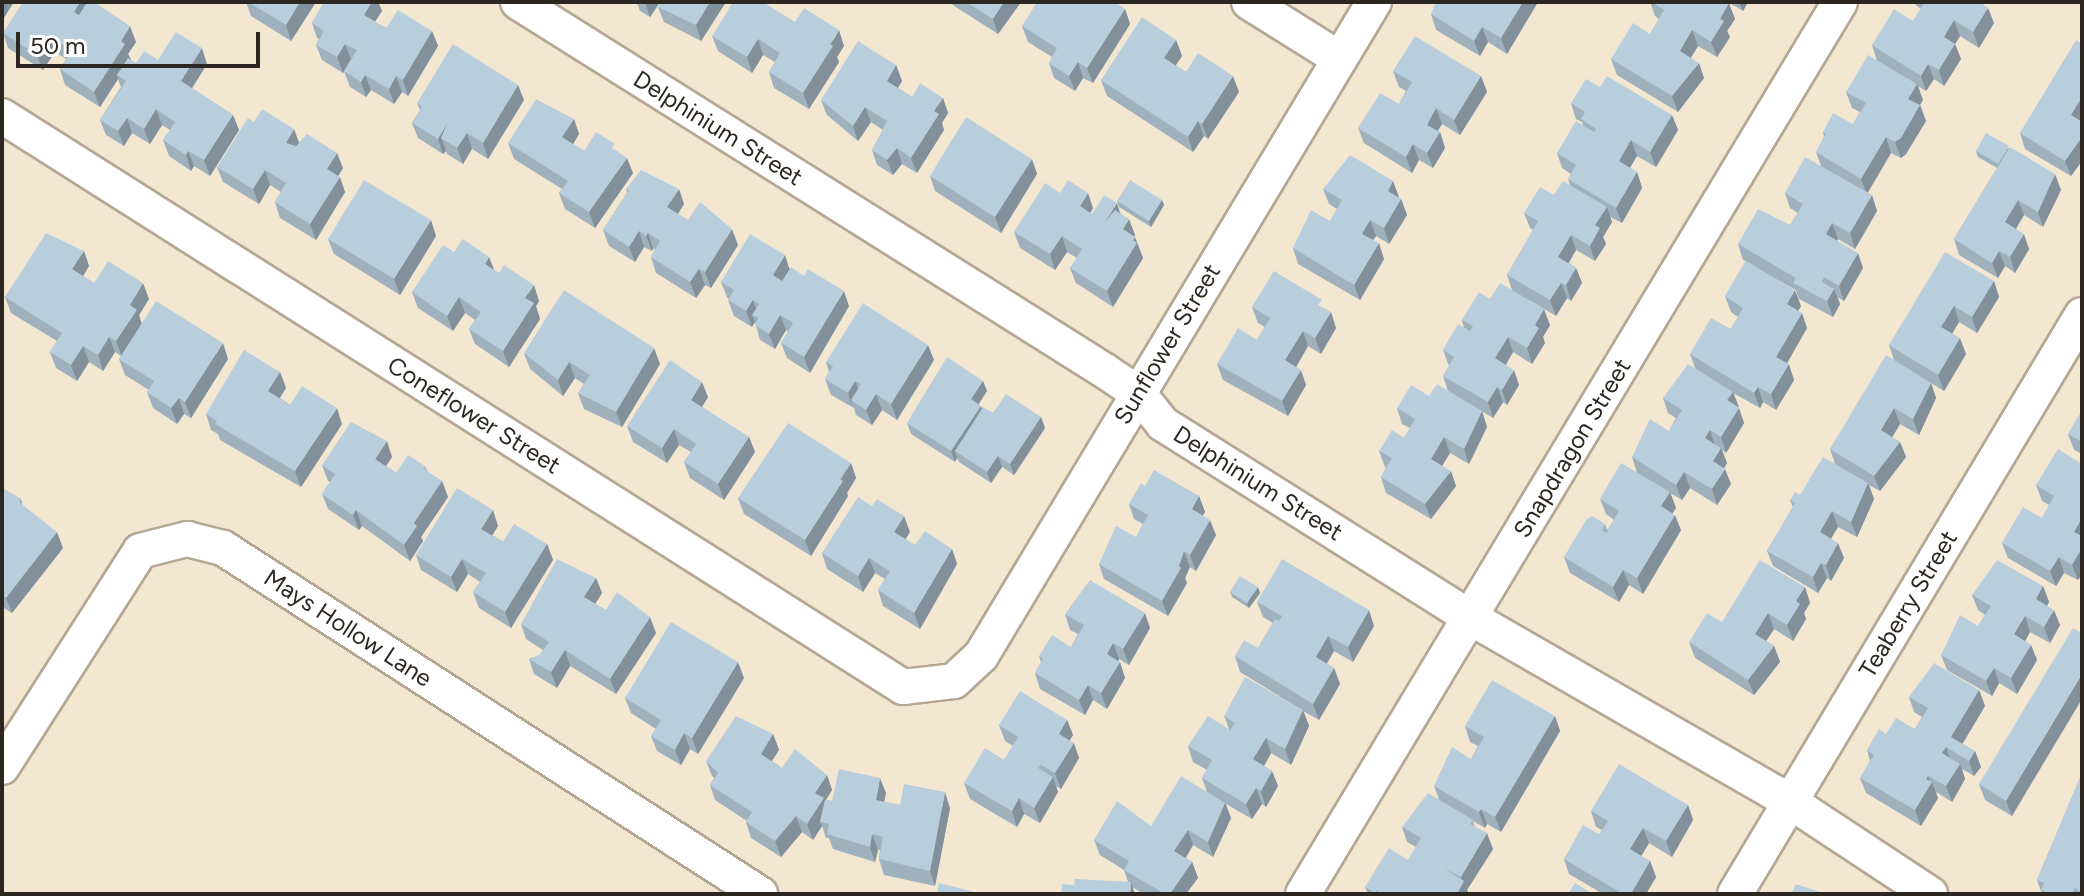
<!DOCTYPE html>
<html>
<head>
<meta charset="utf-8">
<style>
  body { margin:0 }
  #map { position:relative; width:2084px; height:896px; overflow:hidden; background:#f4e7d2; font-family:Figtree,sans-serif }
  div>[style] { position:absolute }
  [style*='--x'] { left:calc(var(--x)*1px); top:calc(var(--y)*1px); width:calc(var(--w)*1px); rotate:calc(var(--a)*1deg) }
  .roads { filter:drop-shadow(2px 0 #b4a894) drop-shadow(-2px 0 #b4a894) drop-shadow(0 2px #b4a894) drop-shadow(0 -2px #b4a894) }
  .street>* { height:34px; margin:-17px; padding:0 17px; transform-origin:17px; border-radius:17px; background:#fff }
  .wall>* { inset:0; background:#9eb1bd }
  .shaded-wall>* { inset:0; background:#81909a }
  .building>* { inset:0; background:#b8cedc }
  span { translate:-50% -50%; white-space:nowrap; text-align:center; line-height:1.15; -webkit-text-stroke:6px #fff; paint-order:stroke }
  .street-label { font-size:24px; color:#2c2720 }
  .frame { position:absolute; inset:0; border:4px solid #2c2720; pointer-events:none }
  .scale { position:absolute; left:16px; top:32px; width:244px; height:36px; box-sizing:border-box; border:4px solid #2c2720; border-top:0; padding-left:10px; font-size:24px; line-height:28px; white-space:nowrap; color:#2c2720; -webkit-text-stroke:6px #fff; paint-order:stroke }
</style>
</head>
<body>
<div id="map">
  <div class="roads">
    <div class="street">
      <div style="--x:518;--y:2;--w:693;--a:32.15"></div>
      <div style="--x:1105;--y:371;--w:40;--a:34"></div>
      <div style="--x:1138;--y:393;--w:40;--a:51"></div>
      <div style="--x:1163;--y:424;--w:364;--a:32.2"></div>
      <div style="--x:1471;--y:618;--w:367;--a:29.9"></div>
      <div style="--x:1789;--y:801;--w:169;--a:33.4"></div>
      <div style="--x:1249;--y:2;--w:107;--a:32.1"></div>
      <div style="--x:2;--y:116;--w:1067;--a:32.36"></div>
      <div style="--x:903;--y:687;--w:51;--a:-6.7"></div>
      <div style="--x:954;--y:681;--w:37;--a:-43"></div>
      <div style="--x:981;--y:656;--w:763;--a:-59"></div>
      <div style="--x:2;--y:767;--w:256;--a:-57.4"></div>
      <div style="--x:140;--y:551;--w:49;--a:-14.3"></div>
      <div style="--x:187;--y:539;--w:37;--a:14"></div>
      <div style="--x:223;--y:548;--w:639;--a:32.79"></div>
      <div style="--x:1303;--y:894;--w:1041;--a:-58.95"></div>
      <div style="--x:1735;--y:894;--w:675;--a:-59.07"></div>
    </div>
  </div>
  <div class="wall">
    <div style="clip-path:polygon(246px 2px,316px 2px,291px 41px,251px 16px)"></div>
    <div style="clip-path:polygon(324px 2px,378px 2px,382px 11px,375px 22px,386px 28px,432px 31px,438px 46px,408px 96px,402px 92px,394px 104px,371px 90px,366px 97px,350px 87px,344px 71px,351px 59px,343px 73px,322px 60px,316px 45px,319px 39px,317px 38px,312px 23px)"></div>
    <div style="clip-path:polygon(633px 2px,660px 2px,650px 17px,640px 11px,638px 5px)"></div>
    <div style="clip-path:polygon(661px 2px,726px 2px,701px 41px,664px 22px,658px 7px)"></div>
    <div style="clip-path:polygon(948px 2px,1021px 2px,998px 34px)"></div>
    <div style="clip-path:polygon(1538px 2px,1507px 54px,1488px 42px,1480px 56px,1436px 30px,1431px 14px)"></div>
    <div style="clip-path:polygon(1650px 2px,1728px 2px,1735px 19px,1727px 31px,1730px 37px,1717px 57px,1698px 46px,1691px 58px,1704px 78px,1678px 112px,1617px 75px,1611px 59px,1650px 34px,1659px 19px,1655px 16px)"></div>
    <div style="clip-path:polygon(1728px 2px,1748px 2px,1743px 11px)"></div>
    <div style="clip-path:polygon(1912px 2px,1985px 2px,1983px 5px,1994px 23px,1979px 48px,1960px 36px,1955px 44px,1961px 59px,1944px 86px,1934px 79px,1926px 91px,1918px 86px,1923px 100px,1920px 105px,1926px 121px,1906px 154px,1901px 158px,1891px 153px,1867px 193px,1877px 211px,1855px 249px,1838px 239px,1837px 241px,1863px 268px,1844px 301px,1837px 297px,1840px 304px,1833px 317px,1799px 299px,1796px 290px,1778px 280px,1801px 306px,1798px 311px,1807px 328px,1787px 363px,1794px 380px,1776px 410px,1763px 402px,1760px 408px,1733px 393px,1744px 423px,1726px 453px,1722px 450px,1727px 463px,1724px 468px,1731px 484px,1717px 505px,1690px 488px,1682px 500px,1670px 493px,1676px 508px,1672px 513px,1681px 530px,1643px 594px,1629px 585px,1619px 602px,1570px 573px,1564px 557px,1605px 524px,1607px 530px,1614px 520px,1606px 514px,1600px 499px,1637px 473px,1632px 457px,1669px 431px,1676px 418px,1668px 413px,1663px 398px,1695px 368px,1690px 354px,1731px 329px,1738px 317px,1731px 312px,1725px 296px,1746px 261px,1743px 260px,1738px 244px,1790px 225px,1798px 213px,1790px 208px,1785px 193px,1821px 166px,1816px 152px,1824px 137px,1823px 132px,1853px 124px,1860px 112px,1852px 108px,1846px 92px,1877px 61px,1872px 45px,1913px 21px,1921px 9px)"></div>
    <div style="clip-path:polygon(95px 3px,136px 42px,128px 54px,130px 60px,136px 63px,158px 60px,207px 64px,192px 88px,233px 115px,239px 130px,210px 176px,194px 166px,191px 171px,169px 156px,163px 140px,170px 130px,162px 125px,150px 144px,132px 133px,124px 146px,106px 135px,100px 120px,121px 87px,118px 79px,100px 107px,65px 85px,60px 69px,66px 59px,55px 52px,43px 70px,8px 48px,3px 33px)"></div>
    <div style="clip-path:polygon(1125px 9px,1130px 24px,1093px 83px,1083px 78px,1075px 91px,1054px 78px,1049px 63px,1052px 57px,1028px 42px,1022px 26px)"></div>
    <div style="clip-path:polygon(795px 22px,844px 46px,837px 57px,839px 62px,809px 109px,774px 88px,769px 72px,775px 62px,763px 55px,752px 73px,718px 51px,712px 36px)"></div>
    <div style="clip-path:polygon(1176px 40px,1182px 56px,1175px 65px,1186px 72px,1239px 92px,1208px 139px,1204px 136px,1193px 152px,1107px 96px,1101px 80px)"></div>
    <div style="clip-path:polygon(2082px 44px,2082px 161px,2071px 176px,2025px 149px,2020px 133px)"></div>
    <div style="clip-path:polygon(896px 65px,902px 81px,898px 88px,912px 97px,943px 98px,948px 113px,942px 123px,944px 130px,917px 173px,902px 164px,893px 175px,877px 165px,872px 150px,883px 130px,871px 122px,858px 141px,827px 115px,821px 100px)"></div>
    <div style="clip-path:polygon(1393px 71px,1481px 76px,1487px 92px,1460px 135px,1442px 124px,1438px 131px,1440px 132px,1445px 148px,1433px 168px,1419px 160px,1412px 173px,1364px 143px,1358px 128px,1399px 104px,1406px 91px,1399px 87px)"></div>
    <div style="clip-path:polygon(1600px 87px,1672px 115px,1678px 130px,1656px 167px,1637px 156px,1630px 168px,1637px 172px,1642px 188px,1622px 223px,1610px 217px,1612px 222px,1603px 237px,1606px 244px,1595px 261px,1576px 250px,1569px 263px,1576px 268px,1582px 283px,1571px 301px,1567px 298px,1556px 316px,1529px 300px,1550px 325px,1543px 337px,1545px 343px,1532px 364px,1513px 352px,1506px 365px,1519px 385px,1507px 405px,1503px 402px,1493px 418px,1460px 398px,1482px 411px,1487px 427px,1469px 464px,1450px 453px,1442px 466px,1456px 486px,1431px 519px,1386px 493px,1381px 477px,1386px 468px,1385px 467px,1379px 451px,1404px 438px,1410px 428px,1402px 424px,1397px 408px,1429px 396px,1448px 391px,1443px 376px,1449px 366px,1443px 350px,1464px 328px,1462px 320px,1490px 299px,1512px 290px,1507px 275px,1533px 230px,1530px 228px,1524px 213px,1554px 195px,1570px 185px,1568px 179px,1571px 174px,1562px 168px,1557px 153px,1583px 125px,1582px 122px,1576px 119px,1571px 103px)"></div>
    <div style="clip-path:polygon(524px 100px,488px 159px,472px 149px,463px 164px,447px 154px,446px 151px,443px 154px,418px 138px,412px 123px,420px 110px,417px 103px)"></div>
    <div style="clip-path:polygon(574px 119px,579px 134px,573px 144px,584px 151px,617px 151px,633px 173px,595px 228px,565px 209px,559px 193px,562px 189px,514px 159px,508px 143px)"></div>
    <div style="clip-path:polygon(254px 122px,299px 142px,343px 168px,338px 176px,345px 192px,316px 240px,280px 218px,275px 202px,281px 192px,270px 185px,259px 204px,223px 182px,217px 167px)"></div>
    <div style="clip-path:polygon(2010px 148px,2061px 190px,2043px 227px,2024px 215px,2016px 229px,2029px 249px,2015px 273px,2005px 266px,1998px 278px,1959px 255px,1954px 239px,1997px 168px,1978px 157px,1976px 151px)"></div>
    <div style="clip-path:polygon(1037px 174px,1001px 233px,935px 191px,930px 176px)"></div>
    <div style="clip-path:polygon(1393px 181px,1398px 198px,1401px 199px,1407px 215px,1389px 244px,1376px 236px,1373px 240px,1384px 259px,1360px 300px,1298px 264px,1293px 248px,1330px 221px,1337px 209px,1329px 204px,1323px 189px)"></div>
    <div style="clip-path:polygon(626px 189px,684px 204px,678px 214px,688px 220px,738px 245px,711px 288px,705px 285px,696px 298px,656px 273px,651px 257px,655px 250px,653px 248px,652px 251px,644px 247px,635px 262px,609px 246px,603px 230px,627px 193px)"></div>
    <div style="clip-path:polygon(1060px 193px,1093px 208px,1090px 213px,1092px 214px,1121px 214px,1135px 235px,1134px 236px,1143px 258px,1113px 307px,1076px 283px,1070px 268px,1077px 258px,1067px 252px,1055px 270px,1020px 248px,1014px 232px)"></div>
    <div style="clip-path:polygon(1162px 200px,1164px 205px,1151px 227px,1119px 207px,1117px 201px)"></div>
    <div style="clip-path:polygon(436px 236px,400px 295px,334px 254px,328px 239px)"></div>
    <div style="clip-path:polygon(84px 251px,89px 266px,83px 276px,94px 283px,149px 299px,139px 315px,142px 324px,228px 359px,191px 418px,184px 414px,177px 424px,153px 408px,147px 392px,149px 390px,125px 375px,119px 359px,121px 356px,115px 352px,103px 371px,89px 362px,77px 381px,56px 368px,50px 352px,57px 341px,11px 313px,5px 297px)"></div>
    <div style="clip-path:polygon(454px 252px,494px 270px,539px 301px,536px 306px,540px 319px,509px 367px,475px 344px,469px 329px,475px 320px,465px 313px,453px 331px,418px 308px,412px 292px)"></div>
    <div style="clip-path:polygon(790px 268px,849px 306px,810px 373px,787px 358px,781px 343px,788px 332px,786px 330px,775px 349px,760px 340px,755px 322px,752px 327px,734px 316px,728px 300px,729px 299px,727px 297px,721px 282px)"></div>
    <div style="clip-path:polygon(1994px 281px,1999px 297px,1977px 333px,1959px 322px,1952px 334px,1966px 354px,1944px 391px,1931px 383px,1936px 398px,1919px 435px,1900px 424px,1892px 437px,1900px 442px,1906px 457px,1880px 491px,1869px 485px,1874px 499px,1857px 537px,1838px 527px,1831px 539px,1844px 558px,1831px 581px,1827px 578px,1818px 593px,1773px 566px,1767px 551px,1793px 507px,1790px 500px,1800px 495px,1835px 464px,1830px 449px,1894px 360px,1889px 345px)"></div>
    <div style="clip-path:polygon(1252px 307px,1325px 309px,1336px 328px,1321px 354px,1308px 346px,1296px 367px,1306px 385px,1288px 416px,1223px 380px,1217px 364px,1257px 340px,1265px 327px,1258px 323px)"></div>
    <div style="clip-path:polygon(524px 353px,660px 364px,622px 427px,584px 409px,578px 393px,584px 384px,575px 378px,563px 396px,530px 369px)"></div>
    <div style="clip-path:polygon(934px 360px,897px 420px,882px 410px,872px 425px,856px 415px,854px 408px,831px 395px,825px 379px,829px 372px,826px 362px)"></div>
    <div style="clip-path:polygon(280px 372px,286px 388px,280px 398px,290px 405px,342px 424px,301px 487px,220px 440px,218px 434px,211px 430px,206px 414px)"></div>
    <div style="clip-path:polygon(983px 381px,987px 391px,978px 404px,982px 408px,993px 413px,1041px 417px,1045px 428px,1014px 475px,1002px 467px,991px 483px,959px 462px,957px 458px,955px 462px,911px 434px,907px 423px)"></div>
    <div style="clip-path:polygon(708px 397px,702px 407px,749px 437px,755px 452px,724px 500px,690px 478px,684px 462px,691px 452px,679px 445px,667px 463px,633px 442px,627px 426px)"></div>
    <div style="clip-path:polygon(2082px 411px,2082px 454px,2074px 450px,2068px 434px)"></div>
    <div style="clip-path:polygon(392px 457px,386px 466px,396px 473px,425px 466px,428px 472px,442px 481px,448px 497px,421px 537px,423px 541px,410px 561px,362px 526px,359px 530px,328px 509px,322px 494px,330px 482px,328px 481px,322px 465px)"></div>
    <div style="clip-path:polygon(851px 463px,856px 478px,847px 493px,848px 496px,811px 556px,744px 514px,738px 498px)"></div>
    <div style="clip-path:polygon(2082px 464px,2082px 574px,2078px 580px,2064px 573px,2056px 586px,2008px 558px,2002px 543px,2042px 518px,2049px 505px,2042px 501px,2036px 485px)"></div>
    <div style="clip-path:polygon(1145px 486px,1199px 496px,1205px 512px,1202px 515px,1216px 535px,1196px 571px,1190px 567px,1185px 578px,1187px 583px,1168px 616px,1104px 579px,1099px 564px,1136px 537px,1143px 524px,1134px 519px,1129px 504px)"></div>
    <div style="clip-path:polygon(2px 488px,21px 499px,23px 506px,63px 548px,12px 613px,2px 607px)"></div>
    <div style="clip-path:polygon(498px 526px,492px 535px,503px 542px,547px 544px,553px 560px,511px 628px,479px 608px,473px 592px,480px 582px,468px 574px,457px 592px,421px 570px,416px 555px)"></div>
    <div style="clip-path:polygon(910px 532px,905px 539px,915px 545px,952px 549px,957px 564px,920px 629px,883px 606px,878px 590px,885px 579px,875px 573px,863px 592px,827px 569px,822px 553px)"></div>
    <div style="clip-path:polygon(596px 578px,602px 593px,595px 604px,606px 610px,656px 633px,616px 694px,570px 666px,557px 688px,534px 674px,529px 659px,540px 655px,543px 650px,526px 639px,521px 624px)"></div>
    <div style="clip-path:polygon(2043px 586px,2049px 602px,2047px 605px,2060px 625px,2050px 643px,2030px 632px,2025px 641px,2031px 645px,2037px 660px,2017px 694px,1999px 683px,1992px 696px,1947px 670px,1941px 655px,1978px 626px,1985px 615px,1978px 610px,1972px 595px)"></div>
    <div style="clip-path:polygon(1805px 587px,1810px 603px,1804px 613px,1806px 619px,1793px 641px,1774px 629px,1766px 641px,1774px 646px,1780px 662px,1754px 695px,1695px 658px,1689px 642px,1722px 622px)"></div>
    <div style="clip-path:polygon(1230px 592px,1260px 593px,1249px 608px,1232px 597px)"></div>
    <div style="clip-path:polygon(1257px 602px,1374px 626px,1353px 662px,1334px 651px,1327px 664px,1334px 668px,1340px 684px,1319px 720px,1303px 711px,1309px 726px,1291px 765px,1271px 753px,1264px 766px,1272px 771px,1278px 786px,1266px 807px,1262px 804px,1252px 819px,1226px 804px,1231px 818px,1213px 857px,1193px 845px,1186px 858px,1192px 862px,1198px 878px,1186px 894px,1144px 894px,1132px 887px,1074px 885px,1128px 882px,1124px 870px,1100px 855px,1094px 840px,1151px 826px,1207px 792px,1202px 778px,1207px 770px,1193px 762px,1188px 746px,1229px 729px,1224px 716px,1302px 710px,1240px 672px,1235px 656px,1258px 648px,1273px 623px,1263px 617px)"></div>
    <div style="clip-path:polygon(1065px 614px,1150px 628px,1129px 665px,1119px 659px,1118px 661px,1125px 678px,1107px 709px,1093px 700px,1085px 715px,1040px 689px,1035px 673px,1041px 662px,1039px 656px,1071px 647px,1078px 634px,1070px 630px)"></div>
    <div style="clip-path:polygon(2082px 633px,2012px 816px,1985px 800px,1979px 784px)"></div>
    <div style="clip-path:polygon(744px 678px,698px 754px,690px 749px,681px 765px,657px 751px,651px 736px,656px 729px,631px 713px,625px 698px)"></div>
    <div style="clip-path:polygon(1979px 690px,1985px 706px,1962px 744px,1975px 751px,1981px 767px,1974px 776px,1962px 769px,1965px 779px,1952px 802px,1936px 792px,1938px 798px,1921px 826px,1866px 793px,1860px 778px,1870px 761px,1867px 750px,1886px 734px,1915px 729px,1922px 717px,1914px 712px,1909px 697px)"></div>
    <div style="clip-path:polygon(1555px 716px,1560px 731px,1501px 832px,1487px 824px,1485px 828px,1473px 821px,1475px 827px,1493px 849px,1467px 890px,1469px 894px,1368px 894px,1365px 887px,1408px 860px,1416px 847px,1407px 842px,1402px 827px,1439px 799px,1434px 786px,1471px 759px,1478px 746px,1470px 742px,1465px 726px)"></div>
    <div style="clip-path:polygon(1067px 720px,1073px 735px,1070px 740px,1079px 758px,1061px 789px,1056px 786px,1058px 792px,1040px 823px,1024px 814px,1017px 827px,970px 799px,964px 783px,1004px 760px,1013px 746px,1005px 741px,999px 725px)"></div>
    <div style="clip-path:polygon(773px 734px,779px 750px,772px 761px,782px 768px,827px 775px,832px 790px,826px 800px,832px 801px,886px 793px,884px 802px,900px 805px,950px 808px,935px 886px,884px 875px,879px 859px,880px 850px,878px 850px,875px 862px,833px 849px,829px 838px,826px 838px,822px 826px,813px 840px,802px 832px,781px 857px,751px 838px,746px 822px,747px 821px,715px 800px,710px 785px,714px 778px,712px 776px,706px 761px)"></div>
    <div style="clip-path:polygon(2082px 773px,2082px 894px,2042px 894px,2037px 880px)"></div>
    <div style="clip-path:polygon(1688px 805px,1693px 820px,1672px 857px,1649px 843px,1641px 856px,1650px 861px,1656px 877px,1646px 894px,1603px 894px,1569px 874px,1564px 859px,1599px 834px,1602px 830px,1596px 827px,1591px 811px)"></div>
  </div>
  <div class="shaded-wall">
    <div style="clip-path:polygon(2px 2px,14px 2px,2px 21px)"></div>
    <div style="clip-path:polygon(80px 2px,95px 2px,79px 27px,74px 12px)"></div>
    <div style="clip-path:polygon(300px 2px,316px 2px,291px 41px,286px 25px)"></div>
    <div style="clip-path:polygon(372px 2px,378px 2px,382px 11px,369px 30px,364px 15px)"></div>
    <div style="clip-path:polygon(645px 2px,660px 2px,650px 17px)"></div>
    <div style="clip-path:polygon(710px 2px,726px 2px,701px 41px,696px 25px)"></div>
    <div style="clip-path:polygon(1004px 2px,1021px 2px,998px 34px,993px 19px)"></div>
    <div style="clip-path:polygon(1523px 2px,1538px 2px,1507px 54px,1501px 38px)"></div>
    <div style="clip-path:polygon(1739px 2px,1748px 2px,1743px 11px)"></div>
    <div style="clip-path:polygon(1729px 3px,1735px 19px,1727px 31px,1730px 37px,1717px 57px,1711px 42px,1720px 19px)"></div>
    <div style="clip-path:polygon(1988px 8px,1994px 23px,1979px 48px,1973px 32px)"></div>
    <div style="clip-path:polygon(1125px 9px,1130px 24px,1093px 83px,1087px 68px)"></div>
    <div style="clip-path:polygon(1954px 20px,1960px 36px,1952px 49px,1955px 44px,1961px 59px,1944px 86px,1939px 70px,1944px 37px)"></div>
    <div style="clip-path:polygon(130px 26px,136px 42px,128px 54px,131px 59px,117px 75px,118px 79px,100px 107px,94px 92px)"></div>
    <div style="clip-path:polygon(1482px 27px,1488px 42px,1480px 56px,1474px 41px)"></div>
    <div style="clip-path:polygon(839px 30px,844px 46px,837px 57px,839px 62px,809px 109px,803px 93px)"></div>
    <div style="clip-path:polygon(1692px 30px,1698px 46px,1685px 67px,1680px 51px)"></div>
    <div style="clip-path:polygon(432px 31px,438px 46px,408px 96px,403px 80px)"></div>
    <div style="clip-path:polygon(49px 36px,55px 52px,43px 70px,37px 55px)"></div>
    <div style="clip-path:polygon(758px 39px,763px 55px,752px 73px,747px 57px)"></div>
    <div style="clip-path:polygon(1176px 40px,1182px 56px,1170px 74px,1164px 58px)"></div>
    <div style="clip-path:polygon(345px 44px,351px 59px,343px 73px,337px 57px)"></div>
    <div style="clip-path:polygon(202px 48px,207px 64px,187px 96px,181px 81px)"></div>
    <div style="clip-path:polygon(1078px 62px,1083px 78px,1075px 91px,1069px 76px)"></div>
    <div style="clip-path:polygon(1699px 63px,1704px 78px,1678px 112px,1672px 96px)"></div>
    <div style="clip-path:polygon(1928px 64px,1934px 79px,1926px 91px,1921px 76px)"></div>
    <div style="clip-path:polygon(896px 65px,902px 81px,892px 97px,887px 81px)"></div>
    <div style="clip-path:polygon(365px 75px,371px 90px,366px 97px,361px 82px)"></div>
    <div style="clip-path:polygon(396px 76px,402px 92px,394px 104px,389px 89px)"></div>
    <div style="clip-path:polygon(1233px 76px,1239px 92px,1208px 139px,1202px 124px)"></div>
    <div style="clip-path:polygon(1481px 76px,1487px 92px,1460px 135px,1454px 120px)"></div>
    <div style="clip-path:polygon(1917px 84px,1923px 100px,1914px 114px,1908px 99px)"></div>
    <div style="clip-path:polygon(518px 85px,524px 100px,488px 159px,483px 143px)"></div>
    <div style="clip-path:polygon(2082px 97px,2082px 122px,2071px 115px)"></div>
    <div style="clip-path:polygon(943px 98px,948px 113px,942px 123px,944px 130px,917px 173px,911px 158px,934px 111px)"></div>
    <div style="clip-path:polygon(1920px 105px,1926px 121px,1906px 154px,1901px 158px,1895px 142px)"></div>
    <div style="clip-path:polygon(865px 107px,871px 122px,858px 141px,853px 126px)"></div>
    <div style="clip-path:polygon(1436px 108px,1442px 124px,1432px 140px,1427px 125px)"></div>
    <div style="clip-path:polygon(156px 109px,162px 125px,150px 144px,144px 129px)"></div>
    <div style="clip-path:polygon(233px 115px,239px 130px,210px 176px,204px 160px)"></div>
    <div style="clip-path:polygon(1672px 115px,1678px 130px,1656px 167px,1650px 152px)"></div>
    <div style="clip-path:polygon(127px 118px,132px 133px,124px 146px,118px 131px)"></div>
    <div style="clip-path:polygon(574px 119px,579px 134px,568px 153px,562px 137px)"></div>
    <div style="clip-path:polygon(1198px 121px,1204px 136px,1193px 152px,1188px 137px)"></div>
    <div style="clip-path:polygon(448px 122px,441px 138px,446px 151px,443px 154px,438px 139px)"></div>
    <div style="clip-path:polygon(294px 129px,300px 145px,292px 158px,286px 143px)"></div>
    <div style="clip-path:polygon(1440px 132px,1445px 148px,1433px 168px,1427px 153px)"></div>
    <div style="clip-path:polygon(467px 133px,472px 149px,463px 164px,457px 148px)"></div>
    <div style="clip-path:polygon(1886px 137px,1891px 153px,1867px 194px,1861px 179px)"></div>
    <div style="clip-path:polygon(2082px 137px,2082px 161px,2071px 176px,2065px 161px)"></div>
    <div style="clip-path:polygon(1631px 140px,1637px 156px,1624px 177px,1619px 161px)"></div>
    <div style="clip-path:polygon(1413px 144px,1419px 160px,1412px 173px,1406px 157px)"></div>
    <div style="clip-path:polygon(897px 148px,902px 164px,893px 175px,887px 160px)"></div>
    <div style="clip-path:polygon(188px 151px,194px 166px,191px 171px,186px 155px)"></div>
    <div style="clip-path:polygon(337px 153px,343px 168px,333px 184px,327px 169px)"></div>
    <div style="clip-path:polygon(627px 158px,633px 173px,595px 228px,589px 212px)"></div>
    <div style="clip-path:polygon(1032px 159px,1037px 174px,1001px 233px,995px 217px)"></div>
    <div style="clip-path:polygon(265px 170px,270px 185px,259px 204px,253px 189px)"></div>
    <div style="clip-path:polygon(1637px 172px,1642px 188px,1622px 223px,1616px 208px)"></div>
    <div style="clip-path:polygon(2055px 174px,2061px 190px,2043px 227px,2038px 212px)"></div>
    <div style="clip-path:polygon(340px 177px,345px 192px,316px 240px,310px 224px)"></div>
    <div style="clip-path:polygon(1393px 181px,1399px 197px,1393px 207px,1388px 191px)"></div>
    <div style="clip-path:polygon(679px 189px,684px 204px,673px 222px,667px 207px)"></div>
    <div style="clip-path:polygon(1088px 193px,1093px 208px,1085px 222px,1080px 206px)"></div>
    <div style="clip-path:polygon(1872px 195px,1877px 211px,1855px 249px,1850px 233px)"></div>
    <div style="clip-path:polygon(1401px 199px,1407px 215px,1389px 244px,1384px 228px)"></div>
    <div style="clip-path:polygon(1162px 200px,1164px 205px,1151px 227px,1149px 221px)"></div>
    <div style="clip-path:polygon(2018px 200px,2024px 215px,2010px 238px,2005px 222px)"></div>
    <div style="clip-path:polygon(1117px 203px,1122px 219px,1105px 222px)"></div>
    <div style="clip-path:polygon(1607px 207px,1612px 222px,1603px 237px,1606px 244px,1595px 261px,1590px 246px,1595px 225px)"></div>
    <div style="clip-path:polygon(1129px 219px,1135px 235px,1129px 245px,1123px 229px)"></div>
    <div style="clip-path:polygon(431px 220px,436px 236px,400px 295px,394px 279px)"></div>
    <div style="clip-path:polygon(1370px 220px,1376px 236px,1367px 249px,1362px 234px)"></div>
    <div style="clip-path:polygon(1832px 223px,1838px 239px,1832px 250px,1826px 234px)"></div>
    <div style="clip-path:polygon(732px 229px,738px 245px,711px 288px,705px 272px)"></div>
    <div style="clip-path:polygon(639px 231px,644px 247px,635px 262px,629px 247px)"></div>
    <div style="clip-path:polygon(648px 233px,653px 248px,652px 251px,646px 236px)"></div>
    <div style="clip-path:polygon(2024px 234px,2029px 249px,2015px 273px,2010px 257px)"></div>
    <div style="clip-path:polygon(1571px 235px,1576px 250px,1563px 272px,1558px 257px)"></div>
    <div style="clip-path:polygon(1062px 236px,1067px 252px,1055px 270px,1050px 254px)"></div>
    <div style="clip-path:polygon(1135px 237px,1143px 258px,1113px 307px,1107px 291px)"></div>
    <div style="clip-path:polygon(1379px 243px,1384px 259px,1360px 300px,1354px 285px)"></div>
    <div style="clip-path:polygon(84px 251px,89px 266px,78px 285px,72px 269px)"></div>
    <div style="clip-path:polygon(1999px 251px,2005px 266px,1998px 278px,1992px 263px)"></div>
    <div style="clip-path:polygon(1858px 253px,1863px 268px,1844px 301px,1839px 286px)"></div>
    <div style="clip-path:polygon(785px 255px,790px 271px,778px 291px,773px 275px)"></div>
    <div style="clip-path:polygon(489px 257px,495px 272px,485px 264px)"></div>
    <div style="clip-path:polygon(1576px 268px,1582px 283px,1571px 301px,1566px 285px)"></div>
    <div style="clip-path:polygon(699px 269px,705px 285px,696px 298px,690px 282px)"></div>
    <div style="clip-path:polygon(1994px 281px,1999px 297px,1977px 333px,1972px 317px)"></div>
    <div style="clip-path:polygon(143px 283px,149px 299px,139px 315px,142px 325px,122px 357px,116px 341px,130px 305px)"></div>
    <div style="clip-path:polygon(1561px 283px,1567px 298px,1556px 316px,1550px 300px)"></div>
    <div style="clip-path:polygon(534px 285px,539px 301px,536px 306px,540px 319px,509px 367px,503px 351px,525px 298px)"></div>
    <div style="clip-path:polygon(1834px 289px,1840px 304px,1833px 317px,1827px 301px)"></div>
    <div style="clip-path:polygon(1795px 290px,1801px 306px,1793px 320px,1787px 304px)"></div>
    <div style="clip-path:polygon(844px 291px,849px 306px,810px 373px,804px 357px)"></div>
    <div style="clip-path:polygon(459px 297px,465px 313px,453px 331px,447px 316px)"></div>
    <div style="clip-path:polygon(753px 300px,758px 315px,752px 315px,755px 322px,752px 327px,746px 311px)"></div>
    <div style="clip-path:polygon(1954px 306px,1959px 322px,1947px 342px,1941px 327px)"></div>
    <div style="clip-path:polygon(1544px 309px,1550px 325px,1543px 337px,1545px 343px,1532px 364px,1527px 348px,1535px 325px)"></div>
    <div style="clip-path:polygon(1331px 312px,1336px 328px,1321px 354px,1315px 338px)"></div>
    <div style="clip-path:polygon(1802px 313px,1807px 328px,1782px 372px,1776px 357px)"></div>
    <div style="clip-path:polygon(780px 315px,786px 330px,775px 349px,769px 334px)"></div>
    <div style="clip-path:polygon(1303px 331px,1308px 346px,1291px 376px,1285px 360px)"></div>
    <div style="clip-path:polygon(109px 337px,115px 352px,103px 371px,98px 355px)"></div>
    <div style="clip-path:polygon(1508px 337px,1513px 352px,1500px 374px,1495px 358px)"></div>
    <div style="clip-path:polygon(1960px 338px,1966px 354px,1944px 391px,1938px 375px)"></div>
    <div style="clip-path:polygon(223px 343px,228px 359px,191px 418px,185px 402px)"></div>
    <div style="clip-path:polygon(928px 345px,934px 360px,897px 420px,891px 404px)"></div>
    <div style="clip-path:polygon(83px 346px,89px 362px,77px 381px,71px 365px)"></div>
    <div style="clip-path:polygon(654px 348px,660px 364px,622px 427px,616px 412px)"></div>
    <div style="clip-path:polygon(569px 362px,575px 378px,563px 396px,558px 380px)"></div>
    <div style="clip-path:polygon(1789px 364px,1794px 380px,1776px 410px,1771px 394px)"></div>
    <div style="clip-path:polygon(1301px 370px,1306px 385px,1288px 416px,1282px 401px)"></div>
    <div style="clip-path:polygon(1514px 370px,1519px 385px,1507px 405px,1502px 390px)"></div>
    <div style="clip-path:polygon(280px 372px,286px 388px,274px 406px,268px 391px)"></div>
    <div style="clip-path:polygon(855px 381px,861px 396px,851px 400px,853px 409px,848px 393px)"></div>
    <div style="clip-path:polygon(983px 381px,987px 391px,975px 410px,971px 399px)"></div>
    <div style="clip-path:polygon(702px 382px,708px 397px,697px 415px,691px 400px)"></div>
    <div style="clip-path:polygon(1931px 383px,1936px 398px,1919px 435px,1913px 419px)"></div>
    <div style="clip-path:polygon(1497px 387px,1503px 402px,1493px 418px,1488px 402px)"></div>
    <div style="clip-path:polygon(1758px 387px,1763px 402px,1760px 408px,1754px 393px)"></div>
    <div style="clip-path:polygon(1733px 392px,1739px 407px,1727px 400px)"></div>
    <div style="clip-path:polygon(876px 394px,882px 410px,872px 425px,866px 410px)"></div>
    <div style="clip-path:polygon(179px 398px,184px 414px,177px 424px,171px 408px)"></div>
    <div style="clip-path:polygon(981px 406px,985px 416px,955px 451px,957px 458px,955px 462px,951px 451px)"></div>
    <div style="clip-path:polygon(337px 408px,342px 424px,301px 487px,295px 471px)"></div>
    <div style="clip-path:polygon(1739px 408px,1744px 423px,1726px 453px,1721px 437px)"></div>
    <div style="clip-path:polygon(1894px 408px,1900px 424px,1887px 446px,1881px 430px)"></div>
    <div style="clip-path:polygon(1482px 411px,1487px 427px,1469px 464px,1464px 449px)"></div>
    <div style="clip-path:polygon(1041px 417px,1045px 428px,1014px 475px,1010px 464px)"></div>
    <div style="clip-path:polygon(674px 429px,679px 445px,667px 463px,662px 448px)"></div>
    <div style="clip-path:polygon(1710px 430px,1715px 446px,1705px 438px)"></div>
    <div style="clip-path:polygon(749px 437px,755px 452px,724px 500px,718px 484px)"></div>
    <div style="clip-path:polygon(1444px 437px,1450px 453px,1437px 474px,1431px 459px)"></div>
    <div style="clip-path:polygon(387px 441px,392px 457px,380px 475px,375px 459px)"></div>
    <div style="clip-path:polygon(1900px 442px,1906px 457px,1880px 491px,1874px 476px)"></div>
    <div style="clip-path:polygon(1721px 448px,1727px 463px,1719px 477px,1713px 461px)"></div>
    <div style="clip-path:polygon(998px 456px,1002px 467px,991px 483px,987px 472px)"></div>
    <div style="clip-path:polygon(851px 463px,856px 478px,847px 493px,848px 496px,811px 556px,805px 540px)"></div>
    <div style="clip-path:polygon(1725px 469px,1731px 484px,1717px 505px,1712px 489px)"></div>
    <div style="clip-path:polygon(1451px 471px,1456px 486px,1431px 519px,1425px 504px)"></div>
    <div style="clip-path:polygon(1684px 472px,1690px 488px,1682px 500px,1676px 485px)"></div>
    <div style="clip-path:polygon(442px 481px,448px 497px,421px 537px,423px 541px,410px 561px,404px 545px,414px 523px)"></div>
    <div style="clip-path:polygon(1868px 483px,1874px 499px,1857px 537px,1851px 522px)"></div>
    <div style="clip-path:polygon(1670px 492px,1676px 508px,1667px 522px,1661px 506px)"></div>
    <div style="clip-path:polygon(1199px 496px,1205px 512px,1197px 525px,1192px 509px)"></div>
    <div style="clip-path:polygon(356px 510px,362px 526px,359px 530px,353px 515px)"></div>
    <div style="clip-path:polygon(493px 510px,498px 526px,487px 544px,481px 529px)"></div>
    <div style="clip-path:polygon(1832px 511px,1838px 527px,1825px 548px,1820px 532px)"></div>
    <div style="clip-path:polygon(1675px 515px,1681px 530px,1643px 594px,1637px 578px)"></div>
    <div style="clip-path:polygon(904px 516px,910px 532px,900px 548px,894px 532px)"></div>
    <div style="clip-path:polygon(2082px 518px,2082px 543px,2074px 532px)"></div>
    <div style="clip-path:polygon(1210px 520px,1216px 535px,1196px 571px,1190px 555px)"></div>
    <div style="clip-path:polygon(57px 532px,63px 548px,12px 613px,6px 598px)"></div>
    <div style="clip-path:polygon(1838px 543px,1844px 558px,1831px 581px,1826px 565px)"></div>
    <div style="clip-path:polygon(547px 544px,553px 560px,511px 628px,505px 612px)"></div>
    <div style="clip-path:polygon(2082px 548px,2082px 574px,2078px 580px,2072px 565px)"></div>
    <div style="clip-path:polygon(952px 549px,957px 564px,920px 629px,914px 613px)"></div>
    <div style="clip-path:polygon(1184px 551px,1190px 567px,1185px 578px,1187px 583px,1168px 616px,1162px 601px,1179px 566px)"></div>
    <div style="clip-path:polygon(2059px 557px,2064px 573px,2056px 586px,2050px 571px)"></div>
    <div style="clip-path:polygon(869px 558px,875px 573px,863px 592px,858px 576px)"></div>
    <div style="clip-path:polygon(462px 559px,468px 574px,457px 592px,451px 577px)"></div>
    <div style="clip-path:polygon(1821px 563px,1827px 578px,1818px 593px,1813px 577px)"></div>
    <div style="clip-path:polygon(1623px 570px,1629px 585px,1619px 602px,1613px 587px)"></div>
    <div style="clip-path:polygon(596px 578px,602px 593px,590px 612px,584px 597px)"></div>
    <div style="clip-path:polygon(2043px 586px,2049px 602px,2042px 615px,2036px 599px)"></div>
    <div style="clip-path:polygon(1258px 587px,1260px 593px,1249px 608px,1247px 603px)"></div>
    <div style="clip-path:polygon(1805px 587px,1810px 603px,1804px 613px,1806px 619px,1793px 641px,1787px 625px,1796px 601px)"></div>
    <div style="clip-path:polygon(1369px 610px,1374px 626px,1353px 662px,1348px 647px)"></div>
    <div style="clip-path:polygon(2054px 610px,2060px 625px,2050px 643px,2044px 627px)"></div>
    <div style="clip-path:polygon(1145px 613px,1150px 628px,1129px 665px,1123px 649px)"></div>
    <div style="clip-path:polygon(1768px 613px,1774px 629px,1761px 649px,1755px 634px)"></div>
    <div style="clip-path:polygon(2025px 616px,2030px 632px,2020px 650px,2014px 634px)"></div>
    <div style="clip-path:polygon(650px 617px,656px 633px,616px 694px,610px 679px)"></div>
    <div style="clip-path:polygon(1328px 636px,1334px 651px,1321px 672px,1316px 657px)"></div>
    <div style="clip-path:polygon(1113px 643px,1119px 659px,1113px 670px,1107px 654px)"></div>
    <div style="clip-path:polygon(2031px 645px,2037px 660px,2017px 694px,2011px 678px)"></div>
    <div style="clip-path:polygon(1774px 646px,1780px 662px,1754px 695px,1748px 680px)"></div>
    <div style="clip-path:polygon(565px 650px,570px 666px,557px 688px,551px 672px)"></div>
    <div style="clip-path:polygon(738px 662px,744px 678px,698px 754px,692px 738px)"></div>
    <div style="clip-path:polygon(1120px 662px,1125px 678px,1107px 709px,1101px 693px)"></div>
    <div style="clip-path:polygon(1334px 668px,1340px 684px,1319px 720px,1313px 704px)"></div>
    <div style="clip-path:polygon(1994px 668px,1999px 683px,1992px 696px,1986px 681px)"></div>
    <div style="clip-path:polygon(2082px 674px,2082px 699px,2012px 816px,2006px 801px)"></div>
    <div style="clip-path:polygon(1088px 685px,1093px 700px,1085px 715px,1079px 700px)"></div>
    <div style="clip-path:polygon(1979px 690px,1985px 706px,1957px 753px,1951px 737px)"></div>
    <div style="clip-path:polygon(1303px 710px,1309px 726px,1291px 765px,1285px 749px)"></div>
    <div style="clip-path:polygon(1555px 716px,1560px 731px,1501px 832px,1495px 817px)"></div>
    <div style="clip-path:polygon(1067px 720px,1073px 735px,1064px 749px,1059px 734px)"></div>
    <div style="clip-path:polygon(684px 733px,690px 749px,681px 765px,675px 750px)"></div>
    <div style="clip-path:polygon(773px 734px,779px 750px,766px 770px,761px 754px)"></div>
    <div style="clip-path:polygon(1266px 738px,1271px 753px,1259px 775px,1253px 759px)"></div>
    <div style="clip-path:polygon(1074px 743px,1079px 758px,1061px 789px,1055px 773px)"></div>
    <div style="clip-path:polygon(1946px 747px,1951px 762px,1942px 753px)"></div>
    <div style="clip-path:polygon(1975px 751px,1981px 767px,1974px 776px,1969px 761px)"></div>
    <div style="clip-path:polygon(1960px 764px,1965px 779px,1952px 802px,1946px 786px)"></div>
    <div style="clip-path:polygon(1272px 771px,1278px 786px,1266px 807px,1261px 791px)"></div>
    <div style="clip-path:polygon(827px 775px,832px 790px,825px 801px,820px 822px,822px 826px,813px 840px,807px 824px,815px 793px)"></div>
    <div style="clip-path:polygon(1928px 776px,1931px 784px,1932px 782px,1938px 798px,1921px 826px,1915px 810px)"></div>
    <div style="clip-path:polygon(1053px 777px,1058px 792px,1040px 823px,1034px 808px)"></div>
    <div style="clip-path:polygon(880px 778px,886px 793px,881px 815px,876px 800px)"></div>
    <div style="clip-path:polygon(1256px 788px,1262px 804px,1252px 819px,1246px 804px)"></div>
    <div style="clip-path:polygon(945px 792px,950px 808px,935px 886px,930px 871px)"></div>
    <div style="clip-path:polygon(1019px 798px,1024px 814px,1017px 827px,1012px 811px)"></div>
    <div style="clip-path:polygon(1225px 803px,1231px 818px,1213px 857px,1208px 842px)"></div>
    <div style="clip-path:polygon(1688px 805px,1693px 820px,1672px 857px,1666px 841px)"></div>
    <div style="clip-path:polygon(1481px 809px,1487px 824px,1485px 828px,1479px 812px)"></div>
    <div style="clip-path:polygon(796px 816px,802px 832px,781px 857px,775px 841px)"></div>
    <div style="clip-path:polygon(1643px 828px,1649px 843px,1636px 865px,1630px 849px)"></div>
    <div style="clip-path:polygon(1188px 830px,1193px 845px,1180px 867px,1174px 851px)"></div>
    <div style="clip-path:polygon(1487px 833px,1493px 849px,1467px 890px,1469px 894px,1457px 894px,1463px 883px,1461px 877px)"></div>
    <div style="clip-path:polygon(872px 834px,878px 850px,875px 862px,870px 847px)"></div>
    <div style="clip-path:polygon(1650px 861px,1656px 877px,1646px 894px,1631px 894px)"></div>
    <div style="clip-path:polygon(1192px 862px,1198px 878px,1186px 894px,1170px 894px)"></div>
    <div style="clip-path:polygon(1131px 882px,1135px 894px,1130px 894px)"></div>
  </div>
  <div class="building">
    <div style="clip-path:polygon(23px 2px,80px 2px,74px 12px,79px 15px,87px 2px,94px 2px,130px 26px,121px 41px,125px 44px,94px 92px,60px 69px,72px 50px,49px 36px,37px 55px,3px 33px)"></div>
    <div style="clip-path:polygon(248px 2px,300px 2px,286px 25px)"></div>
    <div style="clip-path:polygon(324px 2px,372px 2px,364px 15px,386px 28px,398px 10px,432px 31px,403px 80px,396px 76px,389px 89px,365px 75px,361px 82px,344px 71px,357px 50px,345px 44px,337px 57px,316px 45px,324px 31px,312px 23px)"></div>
    <div style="clip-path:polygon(661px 2px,710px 2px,696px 25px,658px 7px)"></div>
    <div style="clip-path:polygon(733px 2px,763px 2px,795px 22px,804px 8px,839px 30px,830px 44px,833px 46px,803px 93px,769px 72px,780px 53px,758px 39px,747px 57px,712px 36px)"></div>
    <div style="clip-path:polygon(966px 2px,1004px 2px,993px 19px)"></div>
    <div style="clip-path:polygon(1037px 2px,1114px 2px,1125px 9px,1087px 68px,1078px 62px,1069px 76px,1049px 63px,1057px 48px,1022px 26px)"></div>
    <div style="clip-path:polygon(1436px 2px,1523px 2px,1501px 38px,1482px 27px,1474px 41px,1431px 14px)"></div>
    <div style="clip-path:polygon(1652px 2px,1728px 2px,1729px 3px,1720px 19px,1724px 21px,1711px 42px,1692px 30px,1680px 51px,1699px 63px,1672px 96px,1611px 59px,1633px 23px,1650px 34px,1664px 10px)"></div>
    <div style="clip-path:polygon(1925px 2px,1979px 2px,1988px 8px,1973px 32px,1954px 20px,1944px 37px,1955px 44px,1939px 70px,1928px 64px,1921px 76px,1872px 45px,1894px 9px,1913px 21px)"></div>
    <div style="clip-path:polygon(1142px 17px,1176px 40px,1164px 58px,1186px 72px,1198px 53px,1233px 76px,1202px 124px,1198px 121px,1188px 137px,1101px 80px)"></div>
    <div style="clip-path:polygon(176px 32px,202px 48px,181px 81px,233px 115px,204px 160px,188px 151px,186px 155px,163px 140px,175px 122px,156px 109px,144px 129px,127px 118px,118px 131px,100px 120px,126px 81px,117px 75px,128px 58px,136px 63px,144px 51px,158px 60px)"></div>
    <div style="clip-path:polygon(1415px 36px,1481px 76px,1454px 120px,1436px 108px,1427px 125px,1440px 132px,1427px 153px,1413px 144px,1406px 157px,1358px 128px,1380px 93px,1399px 104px,1412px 82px,1393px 71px)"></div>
    <div style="clip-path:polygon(2076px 40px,2082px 44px,2082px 97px,2071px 115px,2082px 122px,2082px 137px,2065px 161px,2020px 133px)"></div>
    <div style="clip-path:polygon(858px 41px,896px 65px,887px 81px,912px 97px,920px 83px,943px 98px,934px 111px,939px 114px,911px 158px,897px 148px,887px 160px,872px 150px,887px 121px,865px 107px,853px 126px,821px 100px)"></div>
    <div style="clip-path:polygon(453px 44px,518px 85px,483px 143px,467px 133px,457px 148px,441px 138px,448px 122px,438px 139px,412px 123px,422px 106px,417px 103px)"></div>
    <div style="clip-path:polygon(1868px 55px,1917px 84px,1908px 99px,1920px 105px,1901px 138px,1895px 142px,1886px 137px,1861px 179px,1816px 152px,1826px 134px,1823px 132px,1833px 113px,1853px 124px,1866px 103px,1846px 92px)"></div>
    <div style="clip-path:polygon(1607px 76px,1672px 115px,1650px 152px,1631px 140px,1619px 161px,1637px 172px,1616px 208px,1568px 179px,1576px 165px,1557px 153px,1576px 121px,1594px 132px,1596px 129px,1581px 119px,1585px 112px,1571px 103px,1586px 79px,1600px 87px)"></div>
    <div style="clip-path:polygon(536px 99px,574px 119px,562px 137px,584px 151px,596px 132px,615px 144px,612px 148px,627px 158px,589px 212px,559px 193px,568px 181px,508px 143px)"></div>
    <div style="clip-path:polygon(262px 109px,294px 129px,286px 143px,296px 146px,307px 134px,337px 153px,327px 169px,340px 177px,310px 224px,275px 202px,286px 183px,265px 170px,253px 189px,217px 167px,248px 118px,254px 122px)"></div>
    <div style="clip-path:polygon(966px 117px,1032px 159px,995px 217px,930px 176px)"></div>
    <div style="clip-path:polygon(1986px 133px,2009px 146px,1998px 164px,1976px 151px)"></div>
    <div style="clip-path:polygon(2010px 147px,2055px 174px,2038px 212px,2018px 200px,2005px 222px,2024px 234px,2010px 257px,1999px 251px,1992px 263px,1954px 239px)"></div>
    <div style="clip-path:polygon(1350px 155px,1393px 181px,1388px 191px,1401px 199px,1384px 228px,1370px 220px,1362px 234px,1379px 243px,1354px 285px,1293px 248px,1311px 210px,1330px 221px,1342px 200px,1323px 189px)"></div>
    <div style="clip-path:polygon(1805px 157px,1872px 195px,1850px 233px,1832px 223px,1826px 234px,1858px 253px,1839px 286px,1824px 277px,1822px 282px,1834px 289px,1827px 301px,1793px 283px,1796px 278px,1738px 244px,1758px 209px,1790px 225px,1803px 204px,1785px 193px)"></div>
    <div style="clip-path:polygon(641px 170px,679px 189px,667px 207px,688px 220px,700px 202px,732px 229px,705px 272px,699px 269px,690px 282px,651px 257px,660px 241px,648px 233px,646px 236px,639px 231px,629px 247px,603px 230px,629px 190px,626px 189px)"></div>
    <div style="clip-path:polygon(364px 180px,431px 220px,394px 279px,328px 239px)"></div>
    <div style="clip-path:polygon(1068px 180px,1088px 193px,1080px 206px,1092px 214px,1104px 195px,1117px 203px,1105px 222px,1115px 210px,1129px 219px,1123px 229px,1135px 237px,1133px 240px,1137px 243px,1107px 291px,1070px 268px,1082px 249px,1062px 236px,1050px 254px,1014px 232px,1045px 183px,1060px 193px)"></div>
    <div style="clip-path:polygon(1130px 180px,1162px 200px,1149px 221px,1117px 201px)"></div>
    <div style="clip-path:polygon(1563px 181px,1607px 207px,1595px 225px,1600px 228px,1590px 246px,1571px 235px,1558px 257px,1576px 268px,1566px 285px,1561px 283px,1550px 300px,1507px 275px,1538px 221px,1524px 213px,1540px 187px,1554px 195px)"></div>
    <div style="clip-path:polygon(46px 233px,84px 251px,72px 269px,94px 283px,108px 261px,143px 283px,130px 305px,137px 310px,116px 341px,109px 337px,98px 355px,83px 346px,71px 365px,50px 352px,62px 333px,5px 297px)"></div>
    <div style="clip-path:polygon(750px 234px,785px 255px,773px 275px,782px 281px,791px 267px,804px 276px,808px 269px,844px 291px,804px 357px,781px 343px,793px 323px,780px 315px,769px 334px,755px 325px,758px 318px,752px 315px,759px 304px,753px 300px,746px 311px,728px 300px,734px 290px,721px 282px)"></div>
    <div style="clip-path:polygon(463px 239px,489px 257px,485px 264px,499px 273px,504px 265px,534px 285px,525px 298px,534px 303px,503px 351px,469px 329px,481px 312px,459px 297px,447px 316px,412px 292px,443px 245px,454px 252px)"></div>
    <div style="clip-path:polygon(1945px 252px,1994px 281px,1972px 317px,1954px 306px,1941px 327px,1960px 338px,1938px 375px,1889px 345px)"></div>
    <div style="clip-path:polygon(1746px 261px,1795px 290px,1787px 304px,1802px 313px,1776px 357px,1789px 364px,1771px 394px,1758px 387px,1754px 393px,1690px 354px,1711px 318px,1731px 329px,1743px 308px,1725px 296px)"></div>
    <div style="clip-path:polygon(1274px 271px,1322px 300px,1318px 305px,1331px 312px,1315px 338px,1303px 331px,1285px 360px,1301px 370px,1282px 401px,1217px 364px,1238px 328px,1257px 340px,1270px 318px,1252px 307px)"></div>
    <div style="clip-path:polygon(1500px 283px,1544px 309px,1535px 325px,1539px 328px,1527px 348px,1508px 337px,1495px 358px,1514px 370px,1502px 390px,1497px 387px,1488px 402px,1443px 376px,1454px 357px,1443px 350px,1458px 324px,1470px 331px,1473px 326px,1462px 320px,1479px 292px,1490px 299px)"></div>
    <div style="clip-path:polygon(564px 290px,654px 348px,616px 412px,578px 393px,590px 375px,569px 362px,558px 380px,524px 353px)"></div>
    <div style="clip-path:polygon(156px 301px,223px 343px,185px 402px,179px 398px,171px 408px,147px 392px,154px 381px,119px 359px)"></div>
    <div style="clip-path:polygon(863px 303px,928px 345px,891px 404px,876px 394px,866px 410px,851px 400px,861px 384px,855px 381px,848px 393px,825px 379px,833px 366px,826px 362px)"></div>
    <div style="clip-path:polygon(244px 350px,280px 372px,268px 391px,290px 405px,302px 386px,337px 408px,295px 471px,215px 424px,217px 421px,206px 414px)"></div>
    <div style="clip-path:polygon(1886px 355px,1931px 383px,1913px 419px,1894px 408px,1881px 430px,1900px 442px,1874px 476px,1830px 449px)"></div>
    <div style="clip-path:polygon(947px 357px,983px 381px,971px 399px,981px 406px,951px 451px,907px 423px)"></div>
    <div style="clip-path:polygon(670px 360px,702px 382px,691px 400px,749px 437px,718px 484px,684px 462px,696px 444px,674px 429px,662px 448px,627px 426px)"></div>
    <div style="clip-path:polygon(1688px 364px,1733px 392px,1727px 400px,1739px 408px,1721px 437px,1710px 430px,1705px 438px,1721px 448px,1713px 461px,1725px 469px,1712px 489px,1684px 472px,1676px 485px,1632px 457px,1650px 419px,1669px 431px,1682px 410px,1663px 398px)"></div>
    <div style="clip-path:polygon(1437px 384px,1482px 411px,1464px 449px,1444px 437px,1431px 459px,1451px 471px,1425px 504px,1381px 477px,1392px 458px,1379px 451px,1392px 430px,1404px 438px,1415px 419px,1397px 408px,1411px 385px,1429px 396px)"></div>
    <div style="clip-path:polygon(1006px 394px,1041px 417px,1010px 464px,998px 456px,987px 472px,955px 451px,983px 407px,993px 413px)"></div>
    <div style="clip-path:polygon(2082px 411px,2082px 442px,2068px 434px)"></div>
    <div style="clip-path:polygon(351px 422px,387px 441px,375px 459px,396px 473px,408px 455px,425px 466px,424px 469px,442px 481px,414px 523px,417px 526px,404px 545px,356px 510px,353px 515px,322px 494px,335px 474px,322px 465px)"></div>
    <div style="clip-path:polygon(788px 423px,851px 463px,840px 479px,843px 481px,805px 540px,738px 498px)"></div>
    <div style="clip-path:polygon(2058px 449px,2082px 464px,2082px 518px,2074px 532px,2082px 536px,2082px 548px,2072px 565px,2059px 557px,2050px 571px,2002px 543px,2023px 507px,2042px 518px,2054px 496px,2036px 485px)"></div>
    <div style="clip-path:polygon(1823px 457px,1868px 483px,1851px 522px,1832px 511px,1820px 532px,1838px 543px,1826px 565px,1821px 563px,1813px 577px,1767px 551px,1795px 503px,1790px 500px,1795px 492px,1800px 495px)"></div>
    <div style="clip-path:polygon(1621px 463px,1670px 492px,1661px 506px,1675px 515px,1637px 578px,1623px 570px,1613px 587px,1564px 557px,1586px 520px,1592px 516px,1605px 524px,1602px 530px,1606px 533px,1619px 511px,1600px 499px)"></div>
    <div style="clip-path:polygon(1154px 470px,1199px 496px,1192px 509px,1210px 520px,1190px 555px,1184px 551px,1179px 566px,1181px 568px,1162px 601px,1099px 564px,1116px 526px,1136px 537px,1148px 515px,1129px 504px,1141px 483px,1145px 486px)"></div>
    <div style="clip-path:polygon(2px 488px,21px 499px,19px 502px,57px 532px,6px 598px,2px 595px)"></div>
    <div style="clip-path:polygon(457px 488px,493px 510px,481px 529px,503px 542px,514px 524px,547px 544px,505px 612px,473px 592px,486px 573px,462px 559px,451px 577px,416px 555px)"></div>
    <div style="clip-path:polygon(858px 497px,872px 506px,877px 499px,904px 516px,894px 532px,915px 545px,925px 531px,952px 549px,914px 613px,878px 590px,890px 571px,869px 558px,858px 576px,822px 553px)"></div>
    <div style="clip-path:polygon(557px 559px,596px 578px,584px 597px,606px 610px,617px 592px,650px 617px,610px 679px,565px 650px,551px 672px,529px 659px,540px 655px,549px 642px,521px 624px)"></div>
    <div style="clip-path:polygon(1282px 559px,1369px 610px,1348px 647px,1328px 636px,1316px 657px,1334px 668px,1313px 704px,1235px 656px,1244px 640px,1258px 648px,1275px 619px,1279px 621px,1282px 616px,1257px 602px)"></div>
    <div style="clip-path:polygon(1760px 560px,1805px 587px,1796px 601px,1800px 604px,1787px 625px,1768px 613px,1755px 634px,1774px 646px,1748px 680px,1689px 642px,1707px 613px,1722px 622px)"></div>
    <div style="clip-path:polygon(1997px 560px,2043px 586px,2036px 599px,2054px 610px,2044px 627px,2025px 616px,2014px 634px,2031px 645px,2011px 678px,1994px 668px,1986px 681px,1941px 655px,1960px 615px,1978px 626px,1991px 606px,1972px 595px)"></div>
    <div style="clip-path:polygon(1240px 576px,1258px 587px,1247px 603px,1230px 592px)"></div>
    <div style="clip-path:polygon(1090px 580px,1145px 613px,1123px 649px,1113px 643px,1107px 654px,1120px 662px,1101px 693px,1088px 685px,1079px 700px,1035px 673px,1043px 659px,1039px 656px,1052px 635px,1071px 647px,1084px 625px,1065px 614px)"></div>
    <div style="clip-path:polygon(671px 622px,738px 662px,692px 738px,684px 733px,675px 750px,651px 736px,661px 720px,625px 698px)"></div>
    <div style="clip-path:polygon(2073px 628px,2082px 633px,2082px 674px,2006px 801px,1979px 784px)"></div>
    <div style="clip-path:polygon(1934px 663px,1979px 690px,1951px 737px,1975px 751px,1969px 761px,1946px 747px,1942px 753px,1960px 764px,1946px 786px,1928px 776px,1926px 779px,1932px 782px,1915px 810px,1860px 778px,1874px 755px,1867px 750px,1879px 729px,1886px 734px,1896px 718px,1915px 729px,1928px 708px,1909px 697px)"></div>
    <div style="clip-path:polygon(1245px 677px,1303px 710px,1285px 749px,1266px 738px,1253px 759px,1272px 771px,1261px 791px,1256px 788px,1246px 804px,1202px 778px,1212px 760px,1188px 746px,1208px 716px,1230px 730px,1235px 723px,1224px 716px)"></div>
    <div style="clip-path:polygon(1492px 680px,1555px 716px,1495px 817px,1481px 809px,1479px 812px,1434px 786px,1452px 747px,1471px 759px,1484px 737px,1465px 726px)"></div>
    <div style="clip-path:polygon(1020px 691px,1067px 720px,1059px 734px,1074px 743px,1055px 773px,1041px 765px,1038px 768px,1053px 777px,1034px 808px,1019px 798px,1012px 811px,964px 783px,985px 748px,1004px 760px,1018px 737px,999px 725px)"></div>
    <div style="clip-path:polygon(736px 716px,773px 734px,761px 754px,782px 768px,795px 749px,827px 775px,815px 793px,824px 798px,807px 824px,796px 816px,775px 841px,746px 822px,752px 812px,710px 785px,718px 773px,706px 761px)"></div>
    <div style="clip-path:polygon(1619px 764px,1688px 805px,1666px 841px,1643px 828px,1630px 849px,1650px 861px,1631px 894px,1623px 894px,1564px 859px,1583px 825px,1599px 834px,1608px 821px,1591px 811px)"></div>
    <div style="clip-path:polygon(839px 769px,880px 778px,876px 800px,900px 805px,904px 784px,945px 792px,930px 871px,879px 859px,883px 837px,872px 834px,870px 847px,827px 834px,829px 824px,820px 822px,825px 800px,832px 801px)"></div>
    <div style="clip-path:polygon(2082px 773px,2082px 893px,2075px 888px,2072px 894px,2052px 894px,2041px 890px,2044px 883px,2037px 880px)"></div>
    <div style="clip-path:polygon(1181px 776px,1225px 803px,1208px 842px,1188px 830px,1174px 851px,1192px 862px,1170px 894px,1165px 894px,1124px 870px,1129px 861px,1094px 840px,1117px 801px,1151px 826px)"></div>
    <div style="clip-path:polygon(1428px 793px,1473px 820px,1470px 824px,1487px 833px,1461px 877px,1443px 868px,1464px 881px,1457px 894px,1450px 894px,1446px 892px,1445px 894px,1379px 894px,1377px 890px,1375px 893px,1365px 887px,1389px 848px,1408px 860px,1421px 838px,1402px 827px)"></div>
    <div style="clip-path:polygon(1075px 879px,1131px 882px,1130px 894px,1061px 894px,1062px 884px,1074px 885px)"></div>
    <div style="clip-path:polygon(939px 883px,978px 893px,978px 894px,937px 894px)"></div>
    <div style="clip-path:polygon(1575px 883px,1593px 894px,1568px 894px)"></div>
    <div style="clip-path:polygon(1796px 884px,1826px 894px,1791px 894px)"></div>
  </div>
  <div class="street-label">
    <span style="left:718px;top:128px;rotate:32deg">Delphinium Street</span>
    <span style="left:1167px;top:344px;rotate:-59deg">Sunflower Street</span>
    <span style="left:474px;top:415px;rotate:32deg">Coneflower Street</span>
    <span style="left:1572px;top:448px;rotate:-59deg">Snapdragon Street</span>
    <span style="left:1258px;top:483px;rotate:32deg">Delphinium Street</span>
    <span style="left:1908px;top:604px;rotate:-59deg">Teaberry Street</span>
    <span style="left:348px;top:628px;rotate:33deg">Mays Hollow Lane</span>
  </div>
  <div class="frame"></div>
  <div class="scale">50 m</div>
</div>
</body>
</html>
